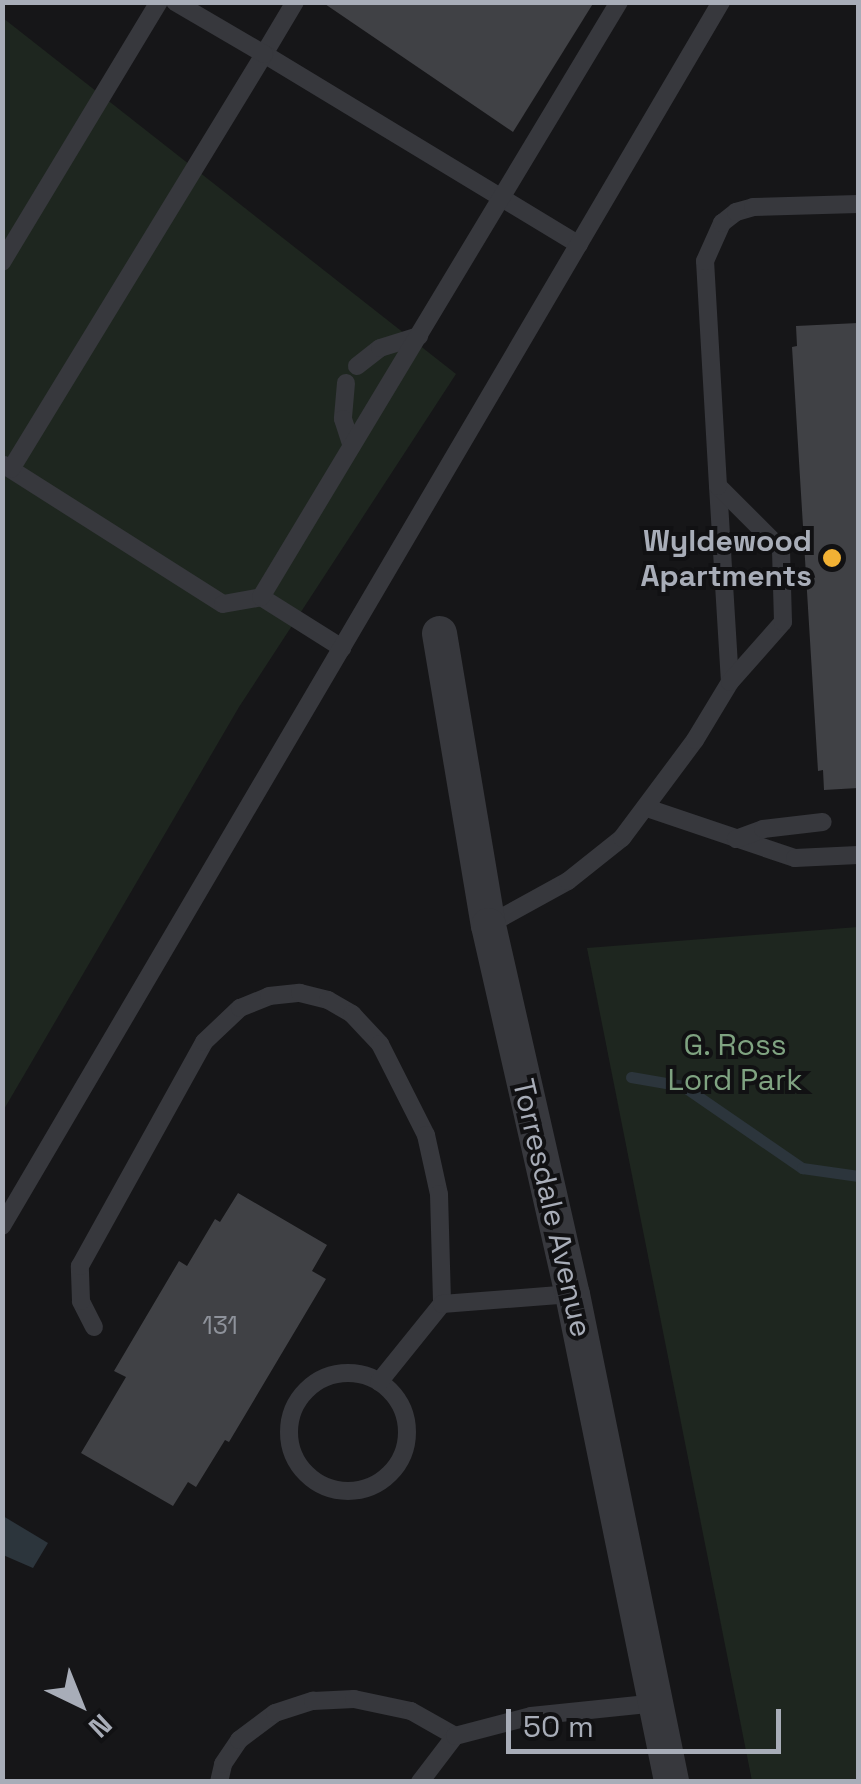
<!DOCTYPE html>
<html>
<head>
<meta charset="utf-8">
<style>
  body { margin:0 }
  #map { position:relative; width:861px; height:1784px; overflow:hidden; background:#161618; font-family:"Space Grotesk",sans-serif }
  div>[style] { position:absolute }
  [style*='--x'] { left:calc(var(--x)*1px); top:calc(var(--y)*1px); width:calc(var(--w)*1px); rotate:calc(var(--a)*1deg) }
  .green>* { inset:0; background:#1e261f }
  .water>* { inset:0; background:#2c353c }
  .stream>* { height:11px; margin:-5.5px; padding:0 5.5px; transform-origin:5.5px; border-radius:5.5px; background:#2c353c }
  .building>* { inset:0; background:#404145 }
  .lane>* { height:18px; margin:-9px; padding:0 9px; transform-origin:9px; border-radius:9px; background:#37383d }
  .lane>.ring { margin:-9px; padding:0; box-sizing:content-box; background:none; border:18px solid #37383d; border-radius:50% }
  .street>* { height:35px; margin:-17.5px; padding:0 17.5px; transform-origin:17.5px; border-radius:17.5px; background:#37383d }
  .dots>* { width:28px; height:28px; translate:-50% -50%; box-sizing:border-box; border:5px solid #111113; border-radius:50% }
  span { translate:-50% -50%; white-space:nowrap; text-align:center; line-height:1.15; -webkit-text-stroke:8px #111113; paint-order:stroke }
  .number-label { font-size:25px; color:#8e929b }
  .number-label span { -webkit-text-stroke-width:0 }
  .poi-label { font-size:30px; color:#a8adb8; font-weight:700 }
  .right { translate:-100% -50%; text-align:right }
  .park-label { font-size:30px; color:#7fa381 }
  .street-label { font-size:30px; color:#a8adb8 }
  .frame { position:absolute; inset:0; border:5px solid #a8adb8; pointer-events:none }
  .north { position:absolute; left:30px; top:1654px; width:100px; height:100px; -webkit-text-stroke:8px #111113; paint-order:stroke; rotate:137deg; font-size:28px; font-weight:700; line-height:40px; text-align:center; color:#a8adb8 }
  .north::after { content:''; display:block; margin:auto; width:35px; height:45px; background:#a8adb8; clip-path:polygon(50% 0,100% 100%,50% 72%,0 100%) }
  .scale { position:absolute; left:506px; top:1709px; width:275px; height:45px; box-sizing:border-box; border:5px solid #a8adb8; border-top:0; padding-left:12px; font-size:30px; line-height:35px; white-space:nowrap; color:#a8adb8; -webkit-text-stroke:8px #111113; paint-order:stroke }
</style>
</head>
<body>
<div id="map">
  <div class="green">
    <div style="clip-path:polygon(3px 18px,456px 374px,239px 707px,3px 1111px)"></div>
    <div style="clip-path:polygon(858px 927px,858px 1781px,752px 1781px,587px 948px)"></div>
  </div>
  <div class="water">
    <div style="clip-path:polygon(3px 1516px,48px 1543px,33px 1568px,3px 1555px)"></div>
  </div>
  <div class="stream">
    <div style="--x:631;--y:1077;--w:53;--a:9.8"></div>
    <div style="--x:683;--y:1086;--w:145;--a:34.6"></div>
    <div style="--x:802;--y:1168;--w:57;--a:8.1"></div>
  </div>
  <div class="building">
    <div style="clip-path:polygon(322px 2px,594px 2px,513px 132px)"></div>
    <div style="clip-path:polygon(858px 323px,858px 788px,824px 790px,823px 770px,818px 771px,792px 347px,797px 346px,796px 326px)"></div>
    <div style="clip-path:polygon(238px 1193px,327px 1245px,312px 1271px,326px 1279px,229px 1442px,225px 1440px,196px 1487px,188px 1482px,173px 1506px,81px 1453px,126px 1377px,114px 1371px,179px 1261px,187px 1266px,215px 1219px,220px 1222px)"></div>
  </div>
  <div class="lane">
    <div style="--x:295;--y:2;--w:61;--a:120.8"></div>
    <div style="--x:264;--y:54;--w:368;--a:31.2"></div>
    <div style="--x:2;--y:262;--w:304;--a:-58.9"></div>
    <div style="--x:357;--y:366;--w:29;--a:-38"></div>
    <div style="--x:380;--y:348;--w:41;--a:-17.1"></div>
    <div style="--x:346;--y:383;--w:36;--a:95"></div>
    <div style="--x:343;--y:419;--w:28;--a:72"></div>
    <div style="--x:4;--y:465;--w:259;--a:32.4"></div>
    <div style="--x:223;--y:604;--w:39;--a:-10"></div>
    <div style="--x:261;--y:597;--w:96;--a:32.2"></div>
    <div style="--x:11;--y:469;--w:486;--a:-58.6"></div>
    <div style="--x:264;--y:54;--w:103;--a:-149.7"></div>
    <div style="--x:718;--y:486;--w:196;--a:86.5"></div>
    <div style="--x:261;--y:597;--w:694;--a:-58.97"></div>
    <div style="--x:647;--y:808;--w:156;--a:18.7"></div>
    <div style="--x:795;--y:858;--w:63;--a:-2.7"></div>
    <div style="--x:736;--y:839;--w:29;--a:-20"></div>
    <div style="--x:763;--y:829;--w:60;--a:-6.7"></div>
    <div style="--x:488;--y:925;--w:91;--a:-28.8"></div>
    <div style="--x:568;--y:881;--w:69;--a:-38.5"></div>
    <div style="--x:622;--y:838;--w:122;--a:-53.3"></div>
    <div style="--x:695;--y:740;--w:68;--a:-58.9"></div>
    <div style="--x:730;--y:682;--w:80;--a:-48.5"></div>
    <div style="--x:783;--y:622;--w:73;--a:-91.6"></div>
    <div style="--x:781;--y:549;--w:89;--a:-135"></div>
    <div style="--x:718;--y:486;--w:225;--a:-93.3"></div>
    <div style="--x:705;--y:261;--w:42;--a:-65.9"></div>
    <div style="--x:722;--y:223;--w:18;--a:-38"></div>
    <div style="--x:736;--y:212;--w:18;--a:-16"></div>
    <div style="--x:753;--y:207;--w:105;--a:-1.6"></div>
    <div style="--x:2;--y:1226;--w:1420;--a:-59.57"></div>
    <div style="--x:94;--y:1327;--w:29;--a:-117"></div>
    <div style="--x:81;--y:1301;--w:35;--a:-92"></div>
    <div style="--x:80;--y:1266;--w:256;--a:-61"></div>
    <div style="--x:204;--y:1042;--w:50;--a:-43.4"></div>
    <div style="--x:240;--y:1008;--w:31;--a:-22"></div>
    <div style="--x:269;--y:996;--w:31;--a:-6"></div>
    <div style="--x:300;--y:993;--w:29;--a:14"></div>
    <div style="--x:328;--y:1000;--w:28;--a:30"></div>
    <div style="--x:352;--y:1014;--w:41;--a:47"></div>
    <div style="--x:380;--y:1044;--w:102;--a:63.2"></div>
    <div style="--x:426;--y:1135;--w:60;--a:77.6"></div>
    <div style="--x:439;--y:1194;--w:110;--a:88.4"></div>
    <div class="ring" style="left:289px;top:1373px;width:100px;height:100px"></div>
    <div style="--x:379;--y:1382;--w:100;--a:-51.1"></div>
    <div style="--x:442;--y:1304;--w:130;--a:-4.4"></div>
    <div style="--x:219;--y:1782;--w:18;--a:-77"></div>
    <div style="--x:223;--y:1764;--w:29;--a:-56"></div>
    <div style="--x:239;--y:1740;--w:45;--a:-36.9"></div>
    <div style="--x:275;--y:1713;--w:40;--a:-18"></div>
    <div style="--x:313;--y:1701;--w:41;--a:-2.8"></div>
    <div style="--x:354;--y:1699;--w:58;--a:11.9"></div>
    <div style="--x:411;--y:1711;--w:51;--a:29.6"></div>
    <div style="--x:420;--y:1782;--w:58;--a:-52.7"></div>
    <div style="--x:455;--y:1736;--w:79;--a:-14.7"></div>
    <div style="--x:531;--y:1716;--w:127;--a:-5.9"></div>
  </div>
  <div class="street">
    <div style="--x:439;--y:633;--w:296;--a:80.5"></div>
    <div style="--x:488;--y:925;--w:378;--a:77.2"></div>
    <div style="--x:572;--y:1294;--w:498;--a:78.5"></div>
  </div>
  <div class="dots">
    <div style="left:832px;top:558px;background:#f2b134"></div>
  </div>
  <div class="number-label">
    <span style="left:220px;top:1325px">131</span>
  </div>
  <div class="poi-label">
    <span class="right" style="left:812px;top:558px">Wyldewood<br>Apartments</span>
  </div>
  <div class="park-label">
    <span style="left:735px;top:1062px">G. Ross<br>Lord Park</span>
  </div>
  <div class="street-label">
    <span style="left:552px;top:1208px;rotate:77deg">Torresdale Avenue</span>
  </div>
  <div class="frame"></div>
  <div class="north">N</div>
  <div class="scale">50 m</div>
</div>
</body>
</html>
